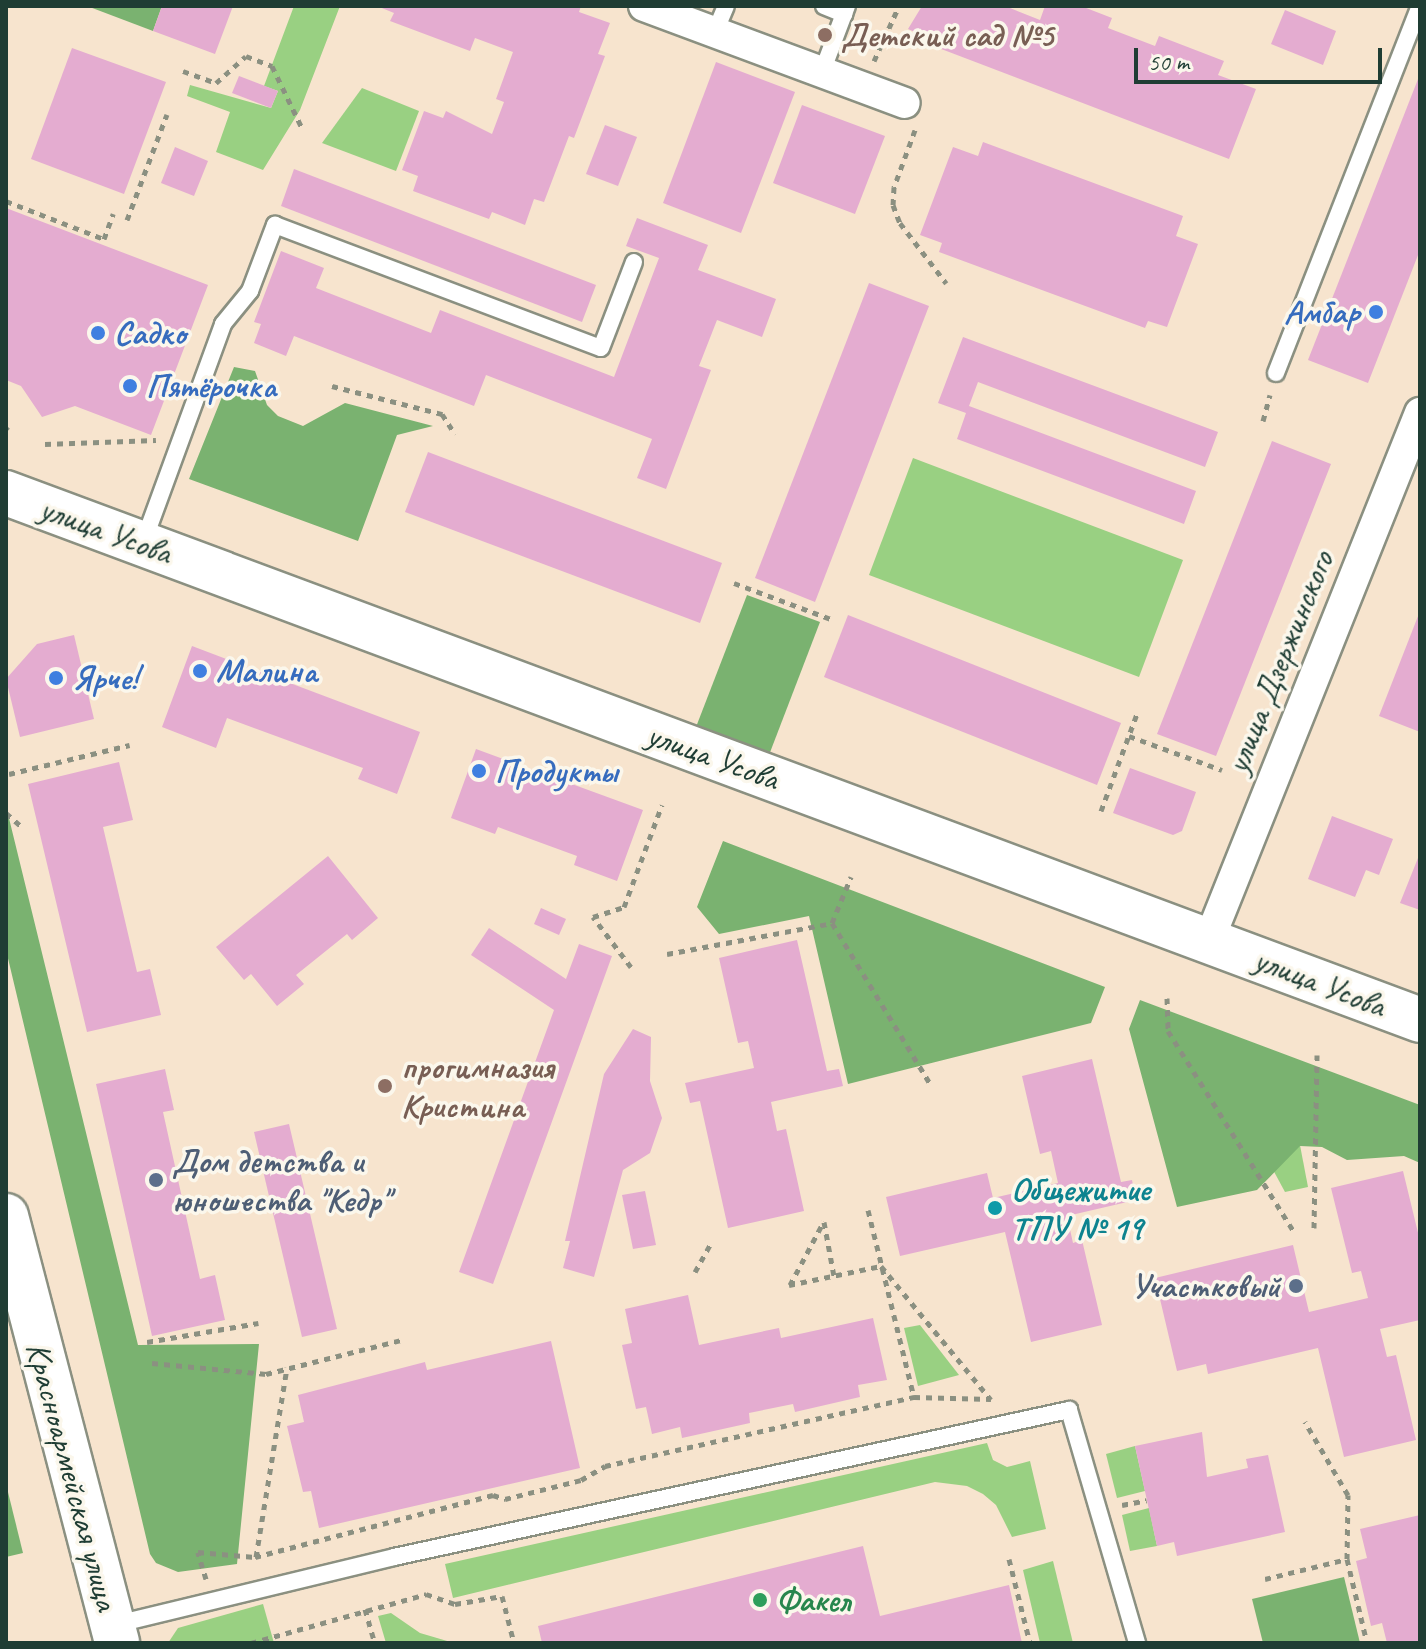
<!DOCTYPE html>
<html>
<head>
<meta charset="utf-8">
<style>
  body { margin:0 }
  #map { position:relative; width:1426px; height:1649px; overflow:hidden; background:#f7e4ce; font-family:Caveat,sans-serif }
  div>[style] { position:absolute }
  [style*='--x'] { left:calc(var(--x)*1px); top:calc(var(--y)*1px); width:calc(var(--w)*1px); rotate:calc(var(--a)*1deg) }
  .green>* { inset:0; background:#99d082 }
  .forest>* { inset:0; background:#7ab270 }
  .building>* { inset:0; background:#e4acd0 }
  .path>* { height:5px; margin-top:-2.5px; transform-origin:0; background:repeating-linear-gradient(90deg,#8b9081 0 6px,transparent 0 12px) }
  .roads { filter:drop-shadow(2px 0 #8b9081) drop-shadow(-2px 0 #8b9081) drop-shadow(0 2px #8b9081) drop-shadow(0 -2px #8b9081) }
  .service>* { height:16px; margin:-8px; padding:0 8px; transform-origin:8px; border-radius:8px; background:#fff }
  .minor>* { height:30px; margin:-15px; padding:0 15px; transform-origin:15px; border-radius:15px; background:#fff }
  .secondary>* { height:44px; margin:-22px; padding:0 22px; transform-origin:22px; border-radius:22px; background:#fff }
  .dots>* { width:22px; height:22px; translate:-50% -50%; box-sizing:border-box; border:4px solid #fbf7ec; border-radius:50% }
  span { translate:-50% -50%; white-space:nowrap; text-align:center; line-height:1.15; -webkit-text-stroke:7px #fbf7ec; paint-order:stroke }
  .education-label { font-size:34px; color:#785e54; font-weight:700 }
  .left { translate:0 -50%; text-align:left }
  .shop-label { font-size:34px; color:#366cbe; font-weight:700 }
  .right { translate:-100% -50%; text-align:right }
  .street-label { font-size:34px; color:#1f3d34 }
  .service-label { font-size:34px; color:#4e5e75; font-weight:700 }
  .culture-label { font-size:34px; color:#0d838f; font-weight:700 }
  .leisure-label { font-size:34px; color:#27864d; font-weight:700 }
  .frame { position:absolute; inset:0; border:8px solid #1f3d34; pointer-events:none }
  .scale { position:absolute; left:1134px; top:48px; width:248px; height:36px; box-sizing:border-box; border:4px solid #1f3d34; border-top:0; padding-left:10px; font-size:24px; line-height:28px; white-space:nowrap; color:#1f3d34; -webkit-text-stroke:6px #fbf7ec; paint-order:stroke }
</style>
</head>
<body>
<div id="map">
  <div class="green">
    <div style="clip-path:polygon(294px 6px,340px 6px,300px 110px,263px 170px,216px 152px,230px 112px,187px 96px,190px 85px,271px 108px,278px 91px,264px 86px)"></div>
    <div style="clip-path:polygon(362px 88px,419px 111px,396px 171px,322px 143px)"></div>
    <div style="clip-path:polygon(913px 458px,1183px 560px,1139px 677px,869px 575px)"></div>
    <div style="clip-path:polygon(1228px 1087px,1295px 1119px,1308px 1187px,1285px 1192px)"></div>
    <div style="clip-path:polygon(920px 1325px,959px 1375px,918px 1386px,904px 1328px)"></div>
    <div style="clip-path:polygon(987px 1443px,993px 1460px,1007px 1467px,1030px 1461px,1046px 1529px,1012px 1537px,996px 1505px,983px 1494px,967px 1486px,935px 1482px,453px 1598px,445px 1564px)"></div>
    <div style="clip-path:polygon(1135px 1446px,1145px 1491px,1117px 1498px,1106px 1454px)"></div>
    <div style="clip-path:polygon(1149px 1508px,1157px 1546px,1130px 1551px,1122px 1515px)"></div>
    <div style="clip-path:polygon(1053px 1561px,1073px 1643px,1040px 1643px,1023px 1570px)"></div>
    <div style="clip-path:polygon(263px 1604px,274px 1643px,168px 1643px,178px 1628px)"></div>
    <div style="clip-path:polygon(391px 1613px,420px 1633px,454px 1643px,386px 1643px,378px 1616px)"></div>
  </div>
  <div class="forest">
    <div style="clip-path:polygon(87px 6px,162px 6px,153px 31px)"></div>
    <div style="clip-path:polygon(234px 367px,255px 371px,267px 405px,278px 416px,303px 426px,345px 403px,433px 426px,397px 435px,358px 541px,189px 479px)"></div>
    <div style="clip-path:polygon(747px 595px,820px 622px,769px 755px,696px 727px)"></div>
    <div style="clip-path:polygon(6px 806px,138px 1345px,259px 1344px,237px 1564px,178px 1572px,156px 1563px,150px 1554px,6px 950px)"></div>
    <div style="clip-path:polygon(723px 841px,1105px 987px,1091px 1023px,848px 1084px,809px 916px,719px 934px,697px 907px)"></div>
    <div style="clip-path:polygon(1140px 1000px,1420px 1105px,1420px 1163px,1404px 1156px,1347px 1160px,1322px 1147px,1300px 1146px,1257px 1190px,1177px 1207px,1129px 1029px)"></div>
    <div style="clip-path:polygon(6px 1484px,23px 1553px,6px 1557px)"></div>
    <div style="clip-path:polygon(1344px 1577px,1360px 1643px,1263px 1643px,1252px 1599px)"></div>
  </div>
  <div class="building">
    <div style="clip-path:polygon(162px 6px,233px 6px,215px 54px,153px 31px)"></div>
    <div style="clip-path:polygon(377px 6px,581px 6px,579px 12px,610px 23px,598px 54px,605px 56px,574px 138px,569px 136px,544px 202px,534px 199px,525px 225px,492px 212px,489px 219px,413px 191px,418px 176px,402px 170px,424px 111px,443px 118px,446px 111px,492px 134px,504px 102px,496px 99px,513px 52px,475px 38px,470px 51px,390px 21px,394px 13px)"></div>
    <div style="clip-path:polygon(922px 6px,1005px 6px,1040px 20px,1045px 6px,1081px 6px,1112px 18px,1108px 28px,1155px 46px,1159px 36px,1224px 61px,1218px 75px,1256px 89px,1229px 159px,915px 39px,917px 33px,908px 29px)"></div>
    <div style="clip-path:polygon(1285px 10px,1336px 31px,1323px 65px,1271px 44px)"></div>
    <div style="clip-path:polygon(72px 48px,166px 82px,124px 194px,31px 159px)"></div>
    <div style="clip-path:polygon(716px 62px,795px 92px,741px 233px,663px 203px)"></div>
    <div style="clip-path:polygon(1420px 74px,1420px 250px,1368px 383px,1308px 360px)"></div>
    <div style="clip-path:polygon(239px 76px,278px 91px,271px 108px,232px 93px)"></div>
    <div style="clip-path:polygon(802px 105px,885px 136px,855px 214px,773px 183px)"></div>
    <div style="clip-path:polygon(605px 125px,637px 137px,618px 186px,586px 174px)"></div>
    <div style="clip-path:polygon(983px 142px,1183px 216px,1176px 236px,1198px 244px,1167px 327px,1148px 321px,1145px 328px,939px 252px,942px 243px,920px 235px,953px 147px,978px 156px)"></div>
    <div style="clip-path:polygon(175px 147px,208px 161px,194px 196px,161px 183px)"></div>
    <div style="clip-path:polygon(294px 169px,596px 285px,582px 322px,281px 206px)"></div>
    <div style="clip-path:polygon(6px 208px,208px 285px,151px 435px,75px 406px,42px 417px,21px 386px,6px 380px)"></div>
    <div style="clip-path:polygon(637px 218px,708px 245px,698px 270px,776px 299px,762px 337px,717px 320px,699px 366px,711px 370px,666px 489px,637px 478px,652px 439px,486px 375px,474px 406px,294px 336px,286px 356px,254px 343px,261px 324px,254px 322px,281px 251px,324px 268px,316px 288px,431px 333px,440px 310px,614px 377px,659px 258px,626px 246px)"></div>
    <div style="clip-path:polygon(869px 283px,929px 306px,815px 602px,755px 578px)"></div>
    <div style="clip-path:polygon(963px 337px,1218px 432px,1205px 467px,978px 382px,969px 406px,1196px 491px,1184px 524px,957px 439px,966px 413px,938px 403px)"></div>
    <div style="clip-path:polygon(1272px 441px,1331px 464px,1216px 756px,1157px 734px)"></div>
    <div style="clip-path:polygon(428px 452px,722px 563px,700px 623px,405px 512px)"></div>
    <div style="clip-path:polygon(1420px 611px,1420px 732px,1379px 716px)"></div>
    <div style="clip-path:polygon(848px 615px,1121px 723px,1097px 785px,824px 677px)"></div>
    <div style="clip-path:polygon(74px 635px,94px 719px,20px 737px,6px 679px,37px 644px)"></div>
    <div style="clip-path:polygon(192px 646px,420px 732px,397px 794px,358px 779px,363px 768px,227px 718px,216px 748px,162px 727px)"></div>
    <div style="clip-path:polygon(476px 749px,643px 810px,617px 881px,574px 865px,577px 856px,498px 827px,495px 834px,451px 818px)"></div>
    <div style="clip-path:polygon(119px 762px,133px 820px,103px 827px,137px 972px,150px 969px,161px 1015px,87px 1032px,28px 784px)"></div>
    <div style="clip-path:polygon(1130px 768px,1196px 792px,1182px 831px,1173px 835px,1113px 813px)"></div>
    <div style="clip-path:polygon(1332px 816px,1393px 839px,1379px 875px,1366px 870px,1355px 897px,1308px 879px)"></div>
    <div style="clip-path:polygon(1420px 853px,1420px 910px,1400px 903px)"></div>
    <div style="clip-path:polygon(328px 856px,378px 918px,352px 940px,347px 934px,296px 975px,304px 984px,277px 1006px,251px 974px,244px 980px,216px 947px)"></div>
    <div style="clip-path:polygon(541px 908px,566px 919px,559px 935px,534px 924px)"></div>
    <div style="clip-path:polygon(489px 928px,566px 979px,579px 944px,612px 956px,493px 1284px,459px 1272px,554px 1010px,471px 955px)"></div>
    <div style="clip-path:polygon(797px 940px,827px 1071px,839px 1069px,843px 1086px,771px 1102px,777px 1131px,786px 1129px,804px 1211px,728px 1228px,700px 1101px,690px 1103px,685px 1083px,754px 1068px,748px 1041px,738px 1043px,719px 958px)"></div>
    <div style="clip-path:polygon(633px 1029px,651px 1037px,650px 1081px,662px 1118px,650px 1153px,623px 1170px,594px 1277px,563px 1268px,570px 1241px,565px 1241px,604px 1074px)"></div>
    <div style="clip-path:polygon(1092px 1059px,1121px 1182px,1132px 1180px,1136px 1200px,1067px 1216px,1073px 1243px,1082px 1240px,1102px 1325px,1031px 1342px,1005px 1232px,900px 1256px,886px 1197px,987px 1173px,993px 1198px,1058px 1183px,1051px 1151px,1040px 1154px,1022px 1076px)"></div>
    <div style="clip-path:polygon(165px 1069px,174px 1110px,163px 1112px,200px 1279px,215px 1275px,225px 1320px,152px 1336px,96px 1084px)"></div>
    <div style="clip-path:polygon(289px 1124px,337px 1329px,302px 1337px,254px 1132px)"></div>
    <div style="clip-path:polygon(1403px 1171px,1420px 1241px,1420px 1320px,1380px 1329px,1387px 1357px,1396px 1355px,1416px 1440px,1344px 1457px,1318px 1348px,1208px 1374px,1206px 1364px,1177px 1371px,1155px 1278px,1293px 1245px,1309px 1312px,1368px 1298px,1361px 1271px,1352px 1273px,1331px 1188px)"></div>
    <div style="clip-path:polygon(645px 1191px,656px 1245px,633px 1249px,622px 1195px)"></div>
    <div style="clip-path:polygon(688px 1295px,699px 1345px,779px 1328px,781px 1338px,873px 1318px,887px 1380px,858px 1385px,860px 1397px,795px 1412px,793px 1404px,749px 1413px,750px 1423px,682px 1438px,680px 1427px,652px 1434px,646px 1407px,636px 1409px,622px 1345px,632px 1343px,625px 1309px)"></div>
    <div style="clip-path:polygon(551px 1341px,580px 1468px,319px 1528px,311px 1491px,303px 1492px,287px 1426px,304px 1422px,298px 1395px,425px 1362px,427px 1370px)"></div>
    <div style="clip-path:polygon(1202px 1432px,1207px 1477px,1248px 1468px,1246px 1459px,1268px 1455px,1285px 1532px,1177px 1556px,1174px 1542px,1157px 1546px,1135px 1446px)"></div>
    <div style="clip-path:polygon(1420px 1515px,1420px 1643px,1387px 1643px,1382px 1623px,1371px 1626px,1356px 1561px,1367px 1558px,1360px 1529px)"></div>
    <div style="clip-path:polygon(863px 1546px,880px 1616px,1009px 1585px,1022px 1643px,542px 1643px,538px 1626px)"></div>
  </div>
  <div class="path">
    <div style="--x:874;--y:61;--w:60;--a:-65.6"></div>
    <div style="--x:183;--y:71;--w:35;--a:20"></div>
    <div style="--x:216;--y:83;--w:40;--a:-42"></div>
    <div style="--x:246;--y:56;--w:28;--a:21"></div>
    <div style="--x:272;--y:66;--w:71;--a:64.2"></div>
    <div style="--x:915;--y:130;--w:61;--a:110.2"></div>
    <div style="--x:894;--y:187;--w:18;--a:93"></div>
    <div style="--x:893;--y:205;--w:19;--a:69"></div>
    <div style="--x:900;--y:223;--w:76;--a:52.5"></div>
    <div style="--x:6;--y:201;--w:105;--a:21.2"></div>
    <div style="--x:104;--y:239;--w:27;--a:-70"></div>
    <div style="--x:127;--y:220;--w:113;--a:-69.3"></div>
    <div style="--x:332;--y:386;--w:114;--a:14.3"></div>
    <div style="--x:442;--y:414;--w:24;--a:57"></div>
    <div style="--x:1263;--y:421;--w:27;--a:-75"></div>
    <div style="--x:6;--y:428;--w:3;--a:45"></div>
    <div style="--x:45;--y:444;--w:111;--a:-2.1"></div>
    <div style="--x:734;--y:583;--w:103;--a:20.4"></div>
    <div style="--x:1129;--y:736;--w:99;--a:20.1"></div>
    <div style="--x:9;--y:774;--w:124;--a:-13.5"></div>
    <div style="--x:1101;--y:811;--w:107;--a:-69.7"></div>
    <div style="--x:6;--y:813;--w:21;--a:41"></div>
    <div style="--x:832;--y:923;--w:190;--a:58.6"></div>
    <div style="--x:832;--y:923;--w:50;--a:-67.6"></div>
    <div style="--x:667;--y:954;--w:168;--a:-10.6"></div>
    <div style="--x:631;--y:967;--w:63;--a:-127.2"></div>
    <div style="--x:593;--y:917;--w:33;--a:-18"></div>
    <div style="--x:624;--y:907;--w:109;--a:-69.6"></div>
    <div style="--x:1167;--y:998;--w:33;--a:88"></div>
    <div style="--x:1168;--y:1031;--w:237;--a:57.9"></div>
    <div style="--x:868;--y:1210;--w:193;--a:76.2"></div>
    <div style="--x:824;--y:1222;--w:55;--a:79.5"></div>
    <div style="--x:1314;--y:1228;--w:173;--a:-89"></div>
    <div style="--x:881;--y:1266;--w:173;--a:50.6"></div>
    <div style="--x:695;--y:1272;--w:35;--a:-61"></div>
    <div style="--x:789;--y:1285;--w:94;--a:-11.7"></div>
    <div style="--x:790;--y:1285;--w:72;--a:-62"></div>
    <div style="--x:147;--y:1342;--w:113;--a:-9.7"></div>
    <div style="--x:152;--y:1363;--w:115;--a:5.5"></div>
    <div style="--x:266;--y:1374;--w:143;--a:-14.1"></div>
    <div style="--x:1122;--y:1505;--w:25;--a:-11"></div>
    <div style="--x:256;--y:1557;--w:192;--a:-80.7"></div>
    <div style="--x:1009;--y:1559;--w:87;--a:76"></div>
    <div style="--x:1347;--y:1559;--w:86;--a:76.6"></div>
    <div style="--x:206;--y:1579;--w:28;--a:-107"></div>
    <div style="--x:198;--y:1552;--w:57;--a:5"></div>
    <div style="--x:255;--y:1557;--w:246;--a:-14.6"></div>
    <div style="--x:493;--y:1495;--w:13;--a:18"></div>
    <div style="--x:505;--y:1499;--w:78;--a:-14"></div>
    <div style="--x:581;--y:1480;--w:28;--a:-30"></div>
    <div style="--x:605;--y:1466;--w:317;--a:-12.6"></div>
    <div style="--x:914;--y:1397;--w:77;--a:1.5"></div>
    <div style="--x:1265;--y:1579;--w:84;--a:-13.7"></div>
    <div style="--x:1347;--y:1559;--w:64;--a:-89.1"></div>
    <div style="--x:1348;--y:1495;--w:85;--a:-120.5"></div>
    <div style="--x:365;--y:1609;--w:35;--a:74"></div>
    <div style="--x:251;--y:1643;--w:182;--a:-15.6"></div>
    <div style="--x:426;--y:1594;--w:31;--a:19"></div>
    <div style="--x:455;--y:1604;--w:48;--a:-9.7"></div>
    <div style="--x:502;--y:1596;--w:49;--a:75.7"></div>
  </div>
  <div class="roads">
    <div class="service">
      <div style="--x:824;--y:6;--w:22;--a:22"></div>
      <div style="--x:715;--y:32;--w:28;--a:-67"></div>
      <div style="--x:822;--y:72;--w:71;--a:-69.3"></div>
      <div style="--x:1276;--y:373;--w:394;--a:-68.6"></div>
      <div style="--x:143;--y:543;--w:233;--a:-69.9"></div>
      <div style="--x:223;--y:324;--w:43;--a:-50.7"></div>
      <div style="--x:250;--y:291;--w:71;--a:-69.3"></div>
      <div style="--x:275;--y:225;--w:348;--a:20.7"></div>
      <div style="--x:601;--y:348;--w:92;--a:-69"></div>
      <div style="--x:113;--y:1625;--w:289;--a:-13.6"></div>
      <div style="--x:394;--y:1557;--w:691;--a:-12.29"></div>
      <div style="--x:1069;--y:1410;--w:243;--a:73.7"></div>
    </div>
    <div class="minor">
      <div style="--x:644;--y:6;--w:278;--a:20.4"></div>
      <div style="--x:1209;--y:940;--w:568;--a:-68.18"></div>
    </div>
    <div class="secondary">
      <div style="--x:6;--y:493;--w:1509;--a:20.44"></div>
      <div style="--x:6;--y:1216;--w:441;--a:75.4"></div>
    </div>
  </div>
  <div class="dots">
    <div style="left:825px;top:35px;background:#8d6e63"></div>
    <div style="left:1376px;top:312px;background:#3f7fe0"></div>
    <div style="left:98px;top:333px;background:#3f7fe0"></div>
    <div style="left:130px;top:386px;background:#3f7fe0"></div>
    <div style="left:200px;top:671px;background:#3f7fe0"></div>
    <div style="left:56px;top:678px;background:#3f7fe0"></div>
    <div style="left:479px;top:771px;background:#3f7fe0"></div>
    <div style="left:385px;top:1086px;background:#8d6e63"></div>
    <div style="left:156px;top:1180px;background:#5c6f8a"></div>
    <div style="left:995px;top:1208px;background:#0f9aa8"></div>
    <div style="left:1296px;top:1286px;background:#5c6f8a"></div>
    <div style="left:760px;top:1600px;background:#2e9e5b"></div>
  </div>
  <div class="education-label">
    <span class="left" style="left:841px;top:35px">Детский сад №5</span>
    <span class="left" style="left:401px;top:1086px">прогимназия<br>Кристина</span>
  </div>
  <div class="shop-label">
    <span class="right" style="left:1360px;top:312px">Амбар</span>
    <span class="left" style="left:114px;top:333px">Садко</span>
    <span class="left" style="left:146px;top:386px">Пятёрочка</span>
    <span class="left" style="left:216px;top:671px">Малина</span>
    <span class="left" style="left:72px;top:678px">Ярче!</span>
    <span class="left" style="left:495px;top:771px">Продукты</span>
  </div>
  <div class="street-label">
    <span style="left:106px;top:530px;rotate:20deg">улица Усова</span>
    <span style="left:1279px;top:662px;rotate:-68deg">улица Дзержинского</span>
    <span style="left:713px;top:756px;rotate:20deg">улица Усова</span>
    <span style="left:1320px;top:982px;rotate:21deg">улица Усова</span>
    <span style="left:73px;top:1476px;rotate:75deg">Красноармейская улица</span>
  </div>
  <div class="service-label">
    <span class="left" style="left:172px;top:1180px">Дом детства и<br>юношества "Кедр"</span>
    <span class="right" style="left:1280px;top:1286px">Участковый</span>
  </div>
  <div class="culture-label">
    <span class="left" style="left:1011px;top:1208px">Общежитие<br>ТПУ № 19</span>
  </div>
  <div class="leisure-label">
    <span class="left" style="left:776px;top:1600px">Факел</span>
  </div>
  <div class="frame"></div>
  <div class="scale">50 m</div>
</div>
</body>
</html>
